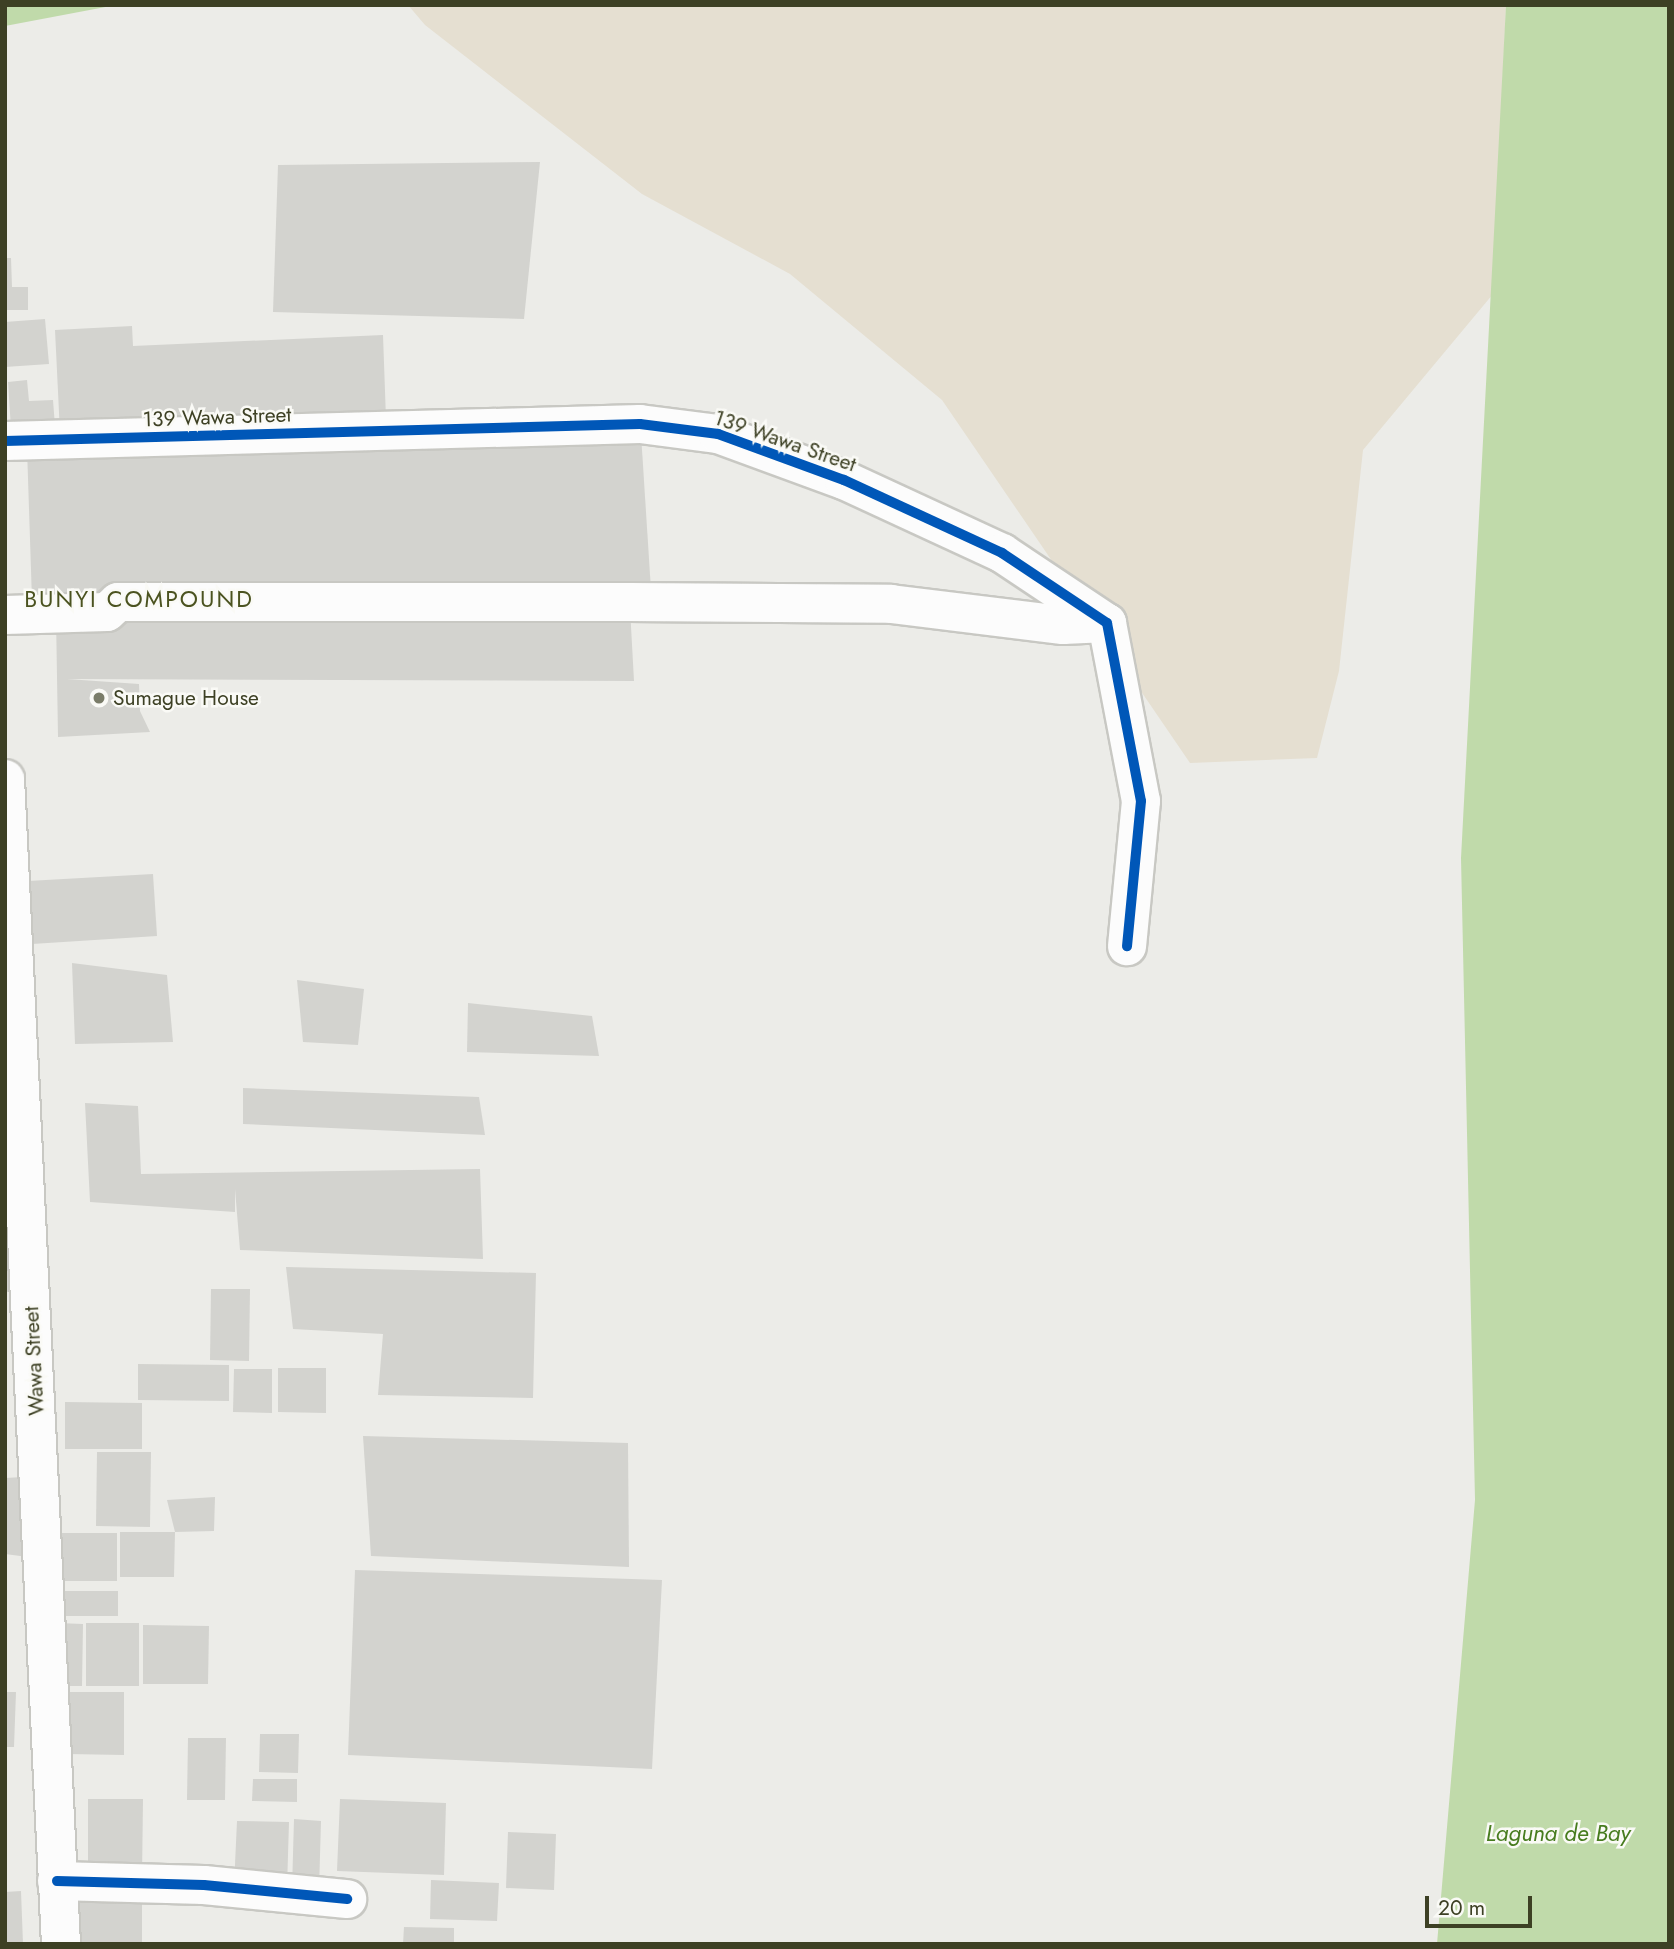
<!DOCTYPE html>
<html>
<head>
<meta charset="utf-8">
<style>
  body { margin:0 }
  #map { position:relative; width:1674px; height:1949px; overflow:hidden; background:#ecece8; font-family:Jost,sans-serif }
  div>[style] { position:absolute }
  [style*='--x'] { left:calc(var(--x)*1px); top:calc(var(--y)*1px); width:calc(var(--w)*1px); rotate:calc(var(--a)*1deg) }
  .green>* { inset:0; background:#e5dfd1 }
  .water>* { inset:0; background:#c0daaa }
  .building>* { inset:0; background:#d3d3cf }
  .roads { filter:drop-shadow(2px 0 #c8c8c3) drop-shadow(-2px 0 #c8c8c3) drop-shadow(0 2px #c8c8c3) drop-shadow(0 -2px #c8c8c3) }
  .street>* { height:38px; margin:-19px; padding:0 19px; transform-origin:19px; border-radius:19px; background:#fcfcfc }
  .secondary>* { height:38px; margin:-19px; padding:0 19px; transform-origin:19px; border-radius:19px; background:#fcfcfc }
  .cycleway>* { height:10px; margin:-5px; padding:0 5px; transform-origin:5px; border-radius:5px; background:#0057b8 }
  .dots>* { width:19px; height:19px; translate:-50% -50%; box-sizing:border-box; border:4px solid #fafaf6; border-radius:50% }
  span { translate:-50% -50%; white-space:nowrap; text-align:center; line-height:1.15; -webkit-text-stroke:5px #fafaf6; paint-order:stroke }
  .street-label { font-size:21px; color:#3d4024 }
  .poi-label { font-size:21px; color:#3d4024 }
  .left { translate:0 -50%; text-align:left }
  .neighbourhood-label { font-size:23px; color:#4b5320; letter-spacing:2px }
  .water-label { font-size:23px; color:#477c1f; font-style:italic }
  .frame { position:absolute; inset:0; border:7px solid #3d4024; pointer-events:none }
  .scale { position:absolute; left:1425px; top:1896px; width:107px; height:32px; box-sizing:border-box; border:4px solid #3d4024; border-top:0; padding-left:9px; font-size:21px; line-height:24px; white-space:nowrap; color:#3d4024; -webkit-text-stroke:5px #fafaf6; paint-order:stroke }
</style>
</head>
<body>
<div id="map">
  <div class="green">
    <div style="clip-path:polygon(408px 5px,1506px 5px,1493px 294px,1363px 450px,1339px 671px,1317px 758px,1190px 763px,942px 400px,790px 274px,642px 194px,425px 25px)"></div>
  </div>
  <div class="water">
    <div style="clip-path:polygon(5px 5px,116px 5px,5px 26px)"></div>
    <div style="clip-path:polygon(1506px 5px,1669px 5px,1669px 1944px,1437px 1944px,1475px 1500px,1461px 858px)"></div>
  </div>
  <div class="building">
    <div style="clip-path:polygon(540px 162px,524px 319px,273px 312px,278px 165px)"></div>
    <div style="clip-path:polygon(5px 258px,11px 258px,12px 287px,28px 287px,28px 310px,5px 310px)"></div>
    <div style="clip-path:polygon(45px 319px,49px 364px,5px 367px,5px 322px)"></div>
    <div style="clip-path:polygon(132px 326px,133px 346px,383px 335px,386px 419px,60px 433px,55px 330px)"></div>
    <div style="clip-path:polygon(27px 380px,29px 401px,53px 400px,55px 426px,11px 429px,8px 382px)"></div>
    <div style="clip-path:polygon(641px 434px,651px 590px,32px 600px,27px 448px)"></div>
    <div style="clip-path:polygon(630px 608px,634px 681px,67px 679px,139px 684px,140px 711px,150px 732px,58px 737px,56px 617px)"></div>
    <div style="clip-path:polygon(153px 874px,157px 936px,32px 944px,28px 881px)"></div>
    <div style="clip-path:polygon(72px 963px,167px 975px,173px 1042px,75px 1044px)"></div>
    <div style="clip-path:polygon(297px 980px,364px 989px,358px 1045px,303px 1042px)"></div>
    <div style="clip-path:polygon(468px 1003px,592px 1016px,599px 1056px,467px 1052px)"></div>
    <div style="clip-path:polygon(243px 1088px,479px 1097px,485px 1135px,243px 1124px)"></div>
    <div style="clip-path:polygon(85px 1103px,138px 1106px,141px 1174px,480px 1169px,483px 1259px,240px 1250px,235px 1189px,235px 1212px,90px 1202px)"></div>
    <div style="clip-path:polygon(17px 1246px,19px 1291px,5px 1292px,5px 1247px)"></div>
    <div style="clip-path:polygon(286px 1267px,536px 1273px,533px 1398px,378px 1395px,383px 1334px,293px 1329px)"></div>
    <div style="clip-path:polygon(211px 1289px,250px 1289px,249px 1361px,210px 1360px)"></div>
    <div style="clip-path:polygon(138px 1364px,229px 1365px,229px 1401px,138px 1400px)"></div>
    <div style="clip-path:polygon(278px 1368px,326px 1368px,326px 1413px,278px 1412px)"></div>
    <div style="clip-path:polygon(234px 1369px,272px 1369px,272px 1413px,233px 1412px)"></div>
    <div style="clip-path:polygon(65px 1402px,142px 1403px,142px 1449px,65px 1449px)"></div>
    <div style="clip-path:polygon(363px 1436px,628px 1443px,629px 1567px,371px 1556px)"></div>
    <div style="clip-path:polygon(97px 1452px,151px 1452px,150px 1527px,96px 1526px)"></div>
    <div style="clip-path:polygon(23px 1477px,28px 1557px,5px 1554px,5px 1478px)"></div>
    <div style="clip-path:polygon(215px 1497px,214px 1531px,175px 1532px,167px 1500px)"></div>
    <div style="clip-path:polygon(120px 1532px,175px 1532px,174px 1577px,120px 1577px)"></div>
    <div style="clip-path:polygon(50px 1533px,117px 1533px,117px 1581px,54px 1581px)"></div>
    <div style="clip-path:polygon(355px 1570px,662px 1580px,652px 1769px,348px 1755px)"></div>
    <div style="clip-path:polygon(58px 1591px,118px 1591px,118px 1616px,58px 1616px)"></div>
    <div style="clip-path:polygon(58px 1623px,83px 1624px,82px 1686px,58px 1686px)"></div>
    <div style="clip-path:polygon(86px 1623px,139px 1623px,139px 1686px,86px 1686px)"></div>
    <div style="clip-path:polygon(143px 1625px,209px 1626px,208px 1684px,143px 1684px)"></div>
    <div style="clip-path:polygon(5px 1692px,16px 1692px,14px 1747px,5px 1747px)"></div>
    <div style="clip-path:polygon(69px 1692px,124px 1692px,124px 1755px,68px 1754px)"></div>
    <div style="clip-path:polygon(260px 1734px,299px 1734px,298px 1773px,259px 1772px)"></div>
    <div style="clip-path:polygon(188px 1738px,226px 1738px,225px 1800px,187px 1800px)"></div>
    <div style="clip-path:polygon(253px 1779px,297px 1779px,297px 1802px,252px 1801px)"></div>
    <div style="clip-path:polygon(88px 1799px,143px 1799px,142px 1878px,88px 1877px)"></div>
    <div style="clip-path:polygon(340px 1799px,446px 1803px,444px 1875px,337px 1871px)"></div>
    <div style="clip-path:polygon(294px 1819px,321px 1821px,319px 1890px,292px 1889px)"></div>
    <div style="clip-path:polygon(237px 1821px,289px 1822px,287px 1888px,234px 1886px)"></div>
    <div style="clip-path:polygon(508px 1832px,556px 1834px,554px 1890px,506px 1888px)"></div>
    <div style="clip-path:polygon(431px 1880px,499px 1883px,497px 1921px,430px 1919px)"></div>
    <div style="clip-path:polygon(21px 1891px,23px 1944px,5px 1944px,5px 1892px)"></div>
    <div style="clip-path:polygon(79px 1891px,142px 1892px,142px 1944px,79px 1944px)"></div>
    <div style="clip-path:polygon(404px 1927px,454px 1928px,454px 1944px,403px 1944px)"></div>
  </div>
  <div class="roads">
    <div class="street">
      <div style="--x:5;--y:441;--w:635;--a:-1.53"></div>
      <div style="--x:640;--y:424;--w:79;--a:7.3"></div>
      <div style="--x:718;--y:434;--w:134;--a:20.1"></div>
      <div style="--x:844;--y:480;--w:174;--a:24.8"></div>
      <div style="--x:1002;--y:553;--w:126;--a:33.7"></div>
      <div style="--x:1107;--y:623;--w:181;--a:79.2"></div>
      <div style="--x:1141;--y:801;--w:146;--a:95.5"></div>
      <div style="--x:5;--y:615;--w:102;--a:-1.7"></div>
      <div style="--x:107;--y:612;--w:15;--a:-42"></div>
      <div style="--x:118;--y:602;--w:511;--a:0"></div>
      <div style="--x:629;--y:602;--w:262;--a:0.4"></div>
      <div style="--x:891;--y:604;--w:173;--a:7"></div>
      <div style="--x:1063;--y:625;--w:44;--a:-2.6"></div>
      <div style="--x:57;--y:1881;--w:147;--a:1.6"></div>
      <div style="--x:204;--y:1885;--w:144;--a:5.6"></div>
    </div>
    <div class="secondary">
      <div style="--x:5;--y:779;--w:1166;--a:87.25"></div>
    </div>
  </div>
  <div class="cycleway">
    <div style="--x:5;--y:441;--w:635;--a:-1.53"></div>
    <div style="--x:640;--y:424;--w:79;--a:7.3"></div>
    <div style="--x:718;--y:434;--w:134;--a:20.1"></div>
    <div style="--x:844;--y:480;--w:174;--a:24.8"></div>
    <div style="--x:1002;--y:553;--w:126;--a:33.7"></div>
    <div style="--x:1107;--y:623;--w:181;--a:79.2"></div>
    <div style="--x:1141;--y:801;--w:146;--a:95.5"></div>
    <div style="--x:57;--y:1881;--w:147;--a:1.6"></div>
    <div style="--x:204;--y:1885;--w:144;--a:5.6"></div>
  </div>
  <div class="dots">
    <div style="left:99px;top:698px;background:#7a7c69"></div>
  </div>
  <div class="street-label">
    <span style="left:217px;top:417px;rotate:-2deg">139 Wawa Street</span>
    <span style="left:785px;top:441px;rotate:19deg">139 Wawa Street</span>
    <span style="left:34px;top:1361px;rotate:-93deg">Wawa Street</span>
  </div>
  <div class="poi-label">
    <span class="left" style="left:113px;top:698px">Sumague House</span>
  </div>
  <div class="neighbourhood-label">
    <span style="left:139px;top:599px">BUNYI COMPOUND</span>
  </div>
  <div class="water-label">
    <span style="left:1558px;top:1833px">Laguna de Bay</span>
  </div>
  <div class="frame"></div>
  <div class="scale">20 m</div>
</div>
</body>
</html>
